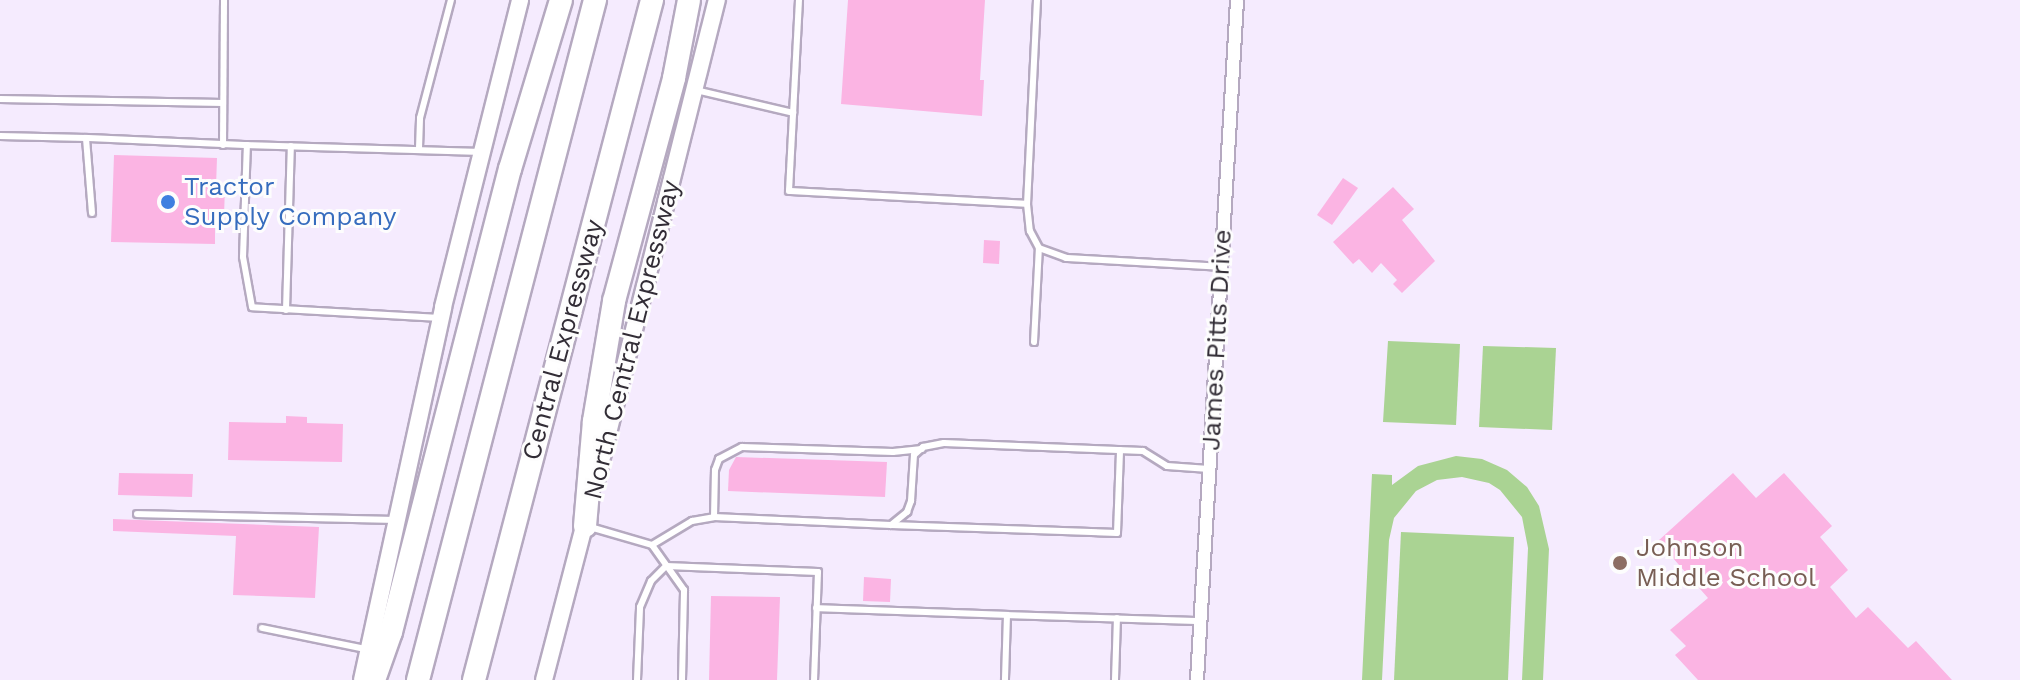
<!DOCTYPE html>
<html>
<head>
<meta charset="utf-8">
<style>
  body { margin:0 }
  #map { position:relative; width:2020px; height:680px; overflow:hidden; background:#f5ebfe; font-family:"Work Sans",sans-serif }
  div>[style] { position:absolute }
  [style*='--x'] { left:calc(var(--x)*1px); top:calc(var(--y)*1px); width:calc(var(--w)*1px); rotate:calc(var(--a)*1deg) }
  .green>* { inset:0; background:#aad393 }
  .building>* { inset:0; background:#fbb4e3 }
  .roads { filter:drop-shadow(2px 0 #b5a9c0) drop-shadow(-2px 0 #b5a9c0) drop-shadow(0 2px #b5a9c0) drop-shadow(0 -2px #b5a9c0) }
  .service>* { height:6px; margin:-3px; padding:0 3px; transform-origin:3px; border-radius:3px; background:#fff }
  .minor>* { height:12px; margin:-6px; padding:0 6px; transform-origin:6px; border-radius:6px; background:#fff }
  .secondary>* { height:16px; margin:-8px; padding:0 8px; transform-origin:8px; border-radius:8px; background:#fff }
  .motorway>* { height:22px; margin:-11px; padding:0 11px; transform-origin:11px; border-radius:11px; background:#fff }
  .dots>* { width:22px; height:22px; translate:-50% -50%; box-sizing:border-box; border:4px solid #fdfdfd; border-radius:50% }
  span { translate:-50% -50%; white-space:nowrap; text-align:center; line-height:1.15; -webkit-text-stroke:6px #fdfdfd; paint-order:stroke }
  .shop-label { font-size:26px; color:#366cbe }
  .left { translate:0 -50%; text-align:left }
  .street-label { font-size:26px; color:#322d36 }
  .education-label { font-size:26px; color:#785e54 }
</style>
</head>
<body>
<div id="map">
  <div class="green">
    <div style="clip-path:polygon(1388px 341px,1460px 344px,1456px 425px,1383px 422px)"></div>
    <div style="clip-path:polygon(1483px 346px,1556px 348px,1552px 430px,1479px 427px)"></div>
    <div style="clip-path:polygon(1456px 456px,1482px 459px,1507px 470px,1527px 487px,1539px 506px,1549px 549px,1543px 680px,1522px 680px,1528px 548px,1522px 517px,1500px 490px,1489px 483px,1462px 477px,1437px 480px,1416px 491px,1394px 518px,1389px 540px,1382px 680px,1362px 680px,1372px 474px,1392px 475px,1392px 485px,1418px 466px)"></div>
    <div style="clip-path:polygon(1401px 532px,1514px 537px,1508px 680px,1394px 680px)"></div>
  </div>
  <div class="building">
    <div style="clip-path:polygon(848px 0,985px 0,980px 80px,984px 80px,982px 116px,841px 104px)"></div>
    <div style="clip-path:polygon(114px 155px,217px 158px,216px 187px,225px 187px,224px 216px,215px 216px,215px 244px,111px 242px)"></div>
    <div style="clip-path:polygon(1343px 178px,1358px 188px,1332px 225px,1317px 215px)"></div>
    <div style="clip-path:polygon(1393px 187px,1414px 209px,1402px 220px,1435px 261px,1402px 293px,1393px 284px,1397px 280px,1381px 263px,1372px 273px,1359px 259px,1353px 264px,1333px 242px)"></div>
    <div style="clip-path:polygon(984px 240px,1000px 241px,999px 264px,983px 263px)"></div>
    <div style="clip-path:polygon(286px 416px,307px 417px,307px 423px,343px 424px,342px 462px,228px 460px,229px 422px,286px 423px)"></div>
    <div style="clip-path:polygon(736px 457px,887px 462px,885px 497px,728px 491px,729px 470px)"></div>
    <div style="clip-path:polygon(119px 473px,193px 474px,192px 497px,118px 495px)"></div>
    <div style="clip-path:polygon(1733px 473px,1756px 498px,1784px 473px,1832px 526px,1820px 537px,1848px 570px,1830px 587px,1856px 618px,1868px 607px,1908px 648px,1916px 641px,1952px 680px,1698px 680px,1675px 655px,1686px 646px,1670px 630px,1708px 598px,1658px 541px)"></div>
    <div style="clip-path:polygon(113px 519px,319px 527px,315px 598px,233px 595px,236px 536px,113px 531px)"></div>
    <div style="clip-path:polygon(864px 577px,891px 579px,890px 602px,863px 601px)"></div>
    <div style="clip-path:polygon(711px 596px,780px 597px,777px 680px,709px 680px)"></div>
  </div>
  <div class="roads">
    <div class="service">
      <div style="--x:799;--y:0;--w:191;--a:93"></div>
      <div style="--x:789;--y:191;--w:238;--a:3.1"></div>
      <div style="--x:1037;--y:0;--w:204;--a:92.8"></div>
      <div style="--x:1027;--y:204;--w:27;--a:84"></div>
      <div style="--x:1030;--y:231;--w:19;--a:62"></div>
      <div style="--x:1039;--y:248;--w:29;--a:20"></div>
      <div style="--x:1066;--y:258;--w:155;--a:3.3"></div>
      <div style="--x:696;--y:90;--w:100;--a:13.3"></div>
      <div style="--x:0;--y:99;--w:223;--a:1"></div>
      <div style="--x:0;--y:136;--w:86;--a:1.3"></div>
      <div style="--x:223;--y:145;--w:145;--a:-89.6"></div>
      <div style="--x:419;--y:148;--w:30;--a:-88"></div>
      <div style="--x:420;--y:118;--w:122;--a:-75.3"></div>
      <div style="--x:92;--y:213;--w:75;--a:-94.6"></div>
      <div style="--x:86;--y:138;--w:161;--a:2.5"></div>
      <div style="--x:286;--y:310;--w:164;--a:-88.3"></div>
      <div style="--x:440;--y:318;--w:188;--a:-176.7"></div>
      <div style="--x:252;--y:307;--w:51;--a:-100.2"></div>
      <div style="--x:243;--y:257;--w:112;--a:-88"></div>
      <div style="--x:247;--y:145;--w:232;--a:1.7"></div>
      <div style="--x:1034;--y:342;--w:94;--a:-87"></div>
      <div style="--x:137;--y:514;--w:256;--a:1.3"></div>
      <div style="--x:714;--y:517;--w:47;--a:-88.8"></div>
      <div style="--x:715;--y:470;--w:12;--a:-70"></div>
      <div style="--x:719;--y:459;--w:26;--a:-28"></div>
      <div style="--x:742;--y:447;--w:151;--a:1.9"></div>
      <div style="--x:893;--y:452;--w:29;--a:-6"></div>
      <div style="--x:891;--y:525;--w:226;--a:2"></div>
      <div style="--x:1117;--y:533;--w:83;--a:-87.9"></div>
      <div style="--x:590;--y:527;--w:65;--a:16.2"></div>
      <div style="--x:816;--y:608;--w:191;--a:2.1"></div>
      <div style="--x:1007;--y:615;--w:65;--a:91.8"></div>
      <div style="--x:1007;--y:615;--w:194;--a:1.8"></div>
      <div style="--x:262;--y:628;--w:105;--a:11.5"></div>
      <div style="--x:637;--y:680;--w:73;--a:-87.6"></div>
      <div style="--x:640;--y:607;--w:28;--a:-67"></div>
      <div style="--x:651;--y:581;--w:21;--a:-45"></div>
      <div style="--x:666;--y:566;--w:152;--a:2.3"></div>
      <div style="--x:818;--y:572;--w:108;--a:92.1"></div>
      <div style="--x:682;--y:680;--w:90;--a:-88.7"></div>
      <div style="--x:684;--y:590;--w:55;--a:-125.4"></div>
      <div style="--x:652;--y:545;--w:47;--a:-31"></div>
      <div style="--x:692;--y:521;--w:22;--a:-10"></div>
      <div style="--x:714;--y:517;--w:177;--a:2.6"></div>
      <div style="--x:891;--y:525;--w:21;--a:-39"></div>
      <div style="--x:907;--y:512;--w:12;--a:-70"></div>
      <div style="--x:911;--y:501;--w:46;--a:-86.3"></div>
      <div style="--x:914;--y:455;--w:12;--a:-42"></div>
      <div style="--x:923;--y:447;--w:21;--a:-11"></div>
      <div style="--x:944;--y:443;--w:199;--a:2.3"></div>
      <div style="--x:1143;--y:451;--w:28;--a:32"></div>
      <div style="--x:1167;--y:466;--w:42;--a:4.1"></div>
      <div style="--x:1115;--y:680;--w:62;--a:-88.2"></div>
    </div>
    <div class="minor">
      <div style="--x:1197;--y:680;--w:681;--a:-86.63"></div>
    </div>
    <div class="secondary">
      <div style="--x:597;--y:477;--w:492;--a:-75.9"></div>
      <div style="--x:362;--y:680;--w:382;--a:-77.7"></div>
      <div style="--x:443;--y:307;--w:317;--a:-75.9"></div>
      <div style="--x:544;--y:680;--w:171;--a:-75.4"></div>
    </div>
    <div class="motorway">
      <div style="--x:585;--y:526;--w:105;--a:-85.1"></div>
      <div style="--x:594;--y:421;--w:122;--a:-80.5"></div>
      <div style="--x:614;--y:301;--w:231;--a:-74.9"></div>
      <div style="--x:674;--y:78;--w:79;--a:-79.1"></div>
      <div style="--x:374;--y:680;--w:51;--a:-70.5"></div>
      <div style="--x:391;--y:632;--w:478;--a:-75.6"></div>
      <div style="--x:510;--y:169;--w:177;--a:-73.2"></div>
      <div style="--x:418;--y:680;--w:703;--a:-75.41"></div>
      <div style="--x:474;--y:680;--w:703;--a:-75.33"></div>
    </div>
  </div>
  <div class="dots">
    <div style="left:168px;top:202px;background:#3f7fe0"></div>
    <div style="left:1620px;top:563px;background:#8d6e63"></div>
  </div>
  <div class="shop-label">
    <span class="left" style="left:184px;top:202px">Tractor<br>Supply Company</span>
  </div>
  <div class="street-label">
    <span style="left:563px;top:340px;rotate:-75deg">Central Expressway</span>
    <span style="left:632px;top:340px;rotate:-76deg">North Central Expressway</span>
    <span style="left:1217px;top:340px;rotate:-87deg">James Pitts Drive</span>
  </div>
  <div class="education-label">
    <span class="left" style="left:1636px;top:563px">Johnson<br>Middle School</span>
  </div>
</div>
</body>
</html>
